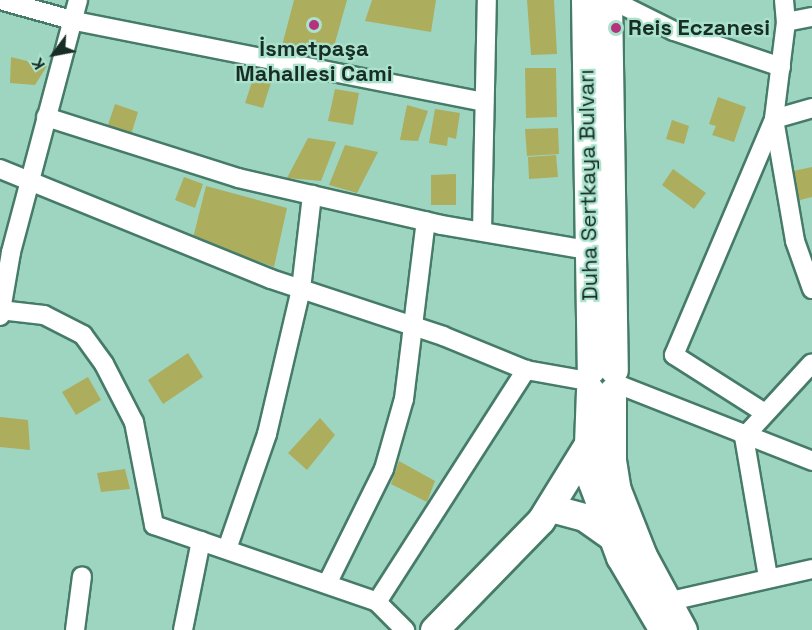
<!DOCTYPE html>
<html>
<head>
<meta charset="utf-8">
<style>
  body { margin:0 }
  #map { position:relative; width:812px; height:630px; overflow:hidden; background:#9ed5c0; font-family:"Space Grotesk",sans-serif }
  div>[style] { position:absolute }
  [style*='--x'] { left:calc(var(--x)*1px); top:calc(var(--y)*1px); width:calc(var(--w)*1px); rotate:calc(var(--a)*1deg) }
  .building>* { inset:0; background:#acad5d }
  .roads { filter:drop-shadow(2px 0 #467b69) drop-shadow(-2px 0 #467b69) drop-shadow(0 2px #467b69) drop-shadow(0 -2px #467b69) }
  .street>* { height:18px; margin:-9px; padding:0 9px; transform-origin:9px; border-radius:9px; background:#fff }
  .secondary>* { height:27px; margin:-13.5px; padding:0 13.5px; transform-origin:13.5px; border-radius:13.5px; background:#fff }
  .dots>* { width:16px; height:16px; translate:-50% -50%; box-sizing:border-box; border:3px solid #aae2cd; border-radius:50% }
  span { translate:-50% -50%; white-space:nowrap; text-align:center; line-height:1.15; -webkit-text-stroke:4.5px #aae2cd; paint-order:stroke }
  .poi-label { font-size:22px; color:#172d26; font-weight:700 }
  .left { translate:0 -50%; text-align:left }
  .street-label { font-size:22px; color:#172d26 }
  .north { position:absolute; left:24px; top:24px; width:60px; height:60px; -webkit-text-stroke:4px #aae2cd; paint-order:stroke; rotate:238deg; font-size:16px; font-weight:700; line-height:24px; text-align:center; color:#172d26 }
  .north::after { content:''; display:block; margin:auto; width:21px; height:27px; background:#172d26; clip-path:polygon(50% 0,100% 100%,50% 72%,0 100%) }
</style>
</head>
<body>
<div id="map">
  <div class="building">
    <div style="clip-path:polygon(294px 0,347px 0,333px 50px,320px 50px,314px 61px,280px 53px)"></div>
    <div style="clip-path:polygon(372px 0,436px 0,431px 32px,365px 21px)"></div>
    <div style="clip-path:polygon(527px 0,554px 0,557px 54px,531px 55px)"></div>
    <div style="clip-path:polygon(11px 57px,47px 66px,35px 85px,10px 83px)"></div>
    <div style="clip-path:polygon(525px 68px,556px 68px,557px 117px,526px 118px)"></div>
    <div style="clip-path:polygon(256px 70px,274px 73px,263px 108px,245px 103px)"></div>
    <div style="clip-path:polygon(335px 89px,359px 93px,353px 125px,328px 121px)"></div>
    <div style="clip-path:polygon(718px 97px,746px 107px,734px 142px,712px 135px,716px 126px,709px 124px)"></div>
    <div style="clip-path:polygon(115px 104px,138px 112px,130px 138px,106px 131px)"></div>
    <div style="clip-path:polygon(407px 105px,428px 111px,418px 141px,400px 140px)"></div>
    <div style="clip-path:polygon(435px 109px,460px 113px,456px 139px,448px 137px,447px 146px,429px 143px)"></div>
    <div style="clip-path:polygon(672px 120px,689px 126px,684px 144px,666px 139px)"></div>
    <div style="clip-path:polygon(558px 128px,559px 154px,527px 156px,525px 129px)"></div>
    <div style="clip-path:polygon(308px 138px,336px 142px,321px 181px,287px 178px)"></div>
    <div style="clip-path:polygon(345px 145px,378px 152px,357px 193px,329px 185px)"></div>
    <div style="clip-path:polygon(556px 155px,558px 177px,529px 179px,528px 157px)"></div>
    <div style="clip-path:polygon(812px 167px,812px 197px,796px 201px,789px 172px)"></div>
    <div style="clip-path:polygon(673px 169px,706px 193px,694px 209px,662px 185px)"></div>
    <div style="clip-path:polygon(456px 174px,456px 205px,431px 205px,431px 175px)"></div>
    <div style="clip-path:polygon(184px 177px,203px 184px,195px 208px,175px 200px)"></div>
    <div style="clip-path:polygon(206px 186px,287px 208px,274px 267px,193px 238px)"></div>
    <div style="clip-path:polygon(188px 353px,203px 377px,163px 404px,148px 380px)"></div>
    <div style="clip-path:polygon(88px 377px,101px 400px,76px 415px,62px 392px)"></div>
    <div style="clip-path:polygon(0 417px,28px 420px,30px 450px,0 447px)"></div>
    <div style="clip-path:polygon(320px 418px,335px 435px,307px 470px,288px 453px)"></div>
    <div style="clip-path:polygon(399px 461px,435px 481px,427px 502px,391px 484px)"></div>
    <div style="clip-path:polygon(125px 469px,130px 489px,101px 492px,97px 473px)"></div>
  </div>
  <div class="roads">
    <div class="street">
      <div style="--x:0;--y:0;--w:78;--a:15.6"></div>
      <div style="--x:75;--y:21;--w:417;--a:11.2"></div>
      <div style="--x:612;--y:0;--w:69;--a:26.6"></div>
      <div style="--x:674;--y:31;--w:113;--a:18.6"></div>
      <div style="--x:784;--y:0;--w:22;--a:85"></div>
      <div style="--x:786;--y:22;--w:98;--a:97.1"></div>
      <div style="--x:774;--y:119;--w:124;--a:80.2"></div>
      <div style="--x:795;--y:241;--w:51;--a:70.5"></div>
      <div style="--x:786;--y:22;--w:26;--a:-11"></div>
      <div style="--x:46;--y:117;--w:201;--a:17.6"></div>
      <div style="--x:238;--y:178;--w:208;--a:13"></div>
      <div style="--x:441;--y:225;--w:149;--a:9.7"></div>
      <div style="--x:0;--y:169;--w:292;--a:22.1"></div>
      <div style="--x:271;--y:279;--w:181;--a:18.3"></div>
      <div style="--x:443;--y:336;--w:90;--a:22.3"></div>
      <div style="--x:526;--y:370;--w:62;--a:10.2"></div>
      <div style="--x:482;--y:231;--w:231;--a:-88.8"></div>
      <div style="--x:0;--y:310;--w:44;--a:6.5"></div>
      <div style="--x:44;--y:315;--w:44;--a:27.1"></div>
      <div style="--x:83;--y:335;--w:36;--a:54"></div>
      <div style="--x:104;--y:364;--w:65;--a:62.7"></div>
      <div style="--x:134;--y:422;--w:105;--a:79"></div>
      <div style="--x:154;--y:525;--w:236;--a:19"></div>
      <div style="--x:377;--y:602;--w:40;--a:45"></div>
      <div style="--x:0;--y:316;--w:65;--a:-80.2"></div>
      <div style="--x:11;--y:252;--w:261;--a:-75.1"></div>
      <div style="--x:617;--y:384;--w:210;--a:21.5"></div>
      <div style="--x:765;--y:413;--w:108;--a:-147.5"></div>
      <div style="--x:674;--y:355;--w:256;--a:-67"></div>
      <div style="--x:774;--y:119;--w:40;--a:-16"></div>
      <div style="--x:227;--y:549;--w:122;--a:-70.8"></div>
      <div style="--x:267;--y:434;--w:149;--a:-76.8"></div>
      <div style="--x:301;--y:289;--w:95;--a:-83.3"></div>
      <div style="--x:768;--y:577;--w:142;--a:-99.7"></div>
      <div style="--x:744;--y:437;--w:100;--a:-47.4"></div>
      <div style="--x:327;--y:584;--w:128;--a:-63.6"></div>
      <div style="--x:384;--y:469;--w:73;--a:-74.1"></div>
      <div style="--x:404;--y:399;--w:179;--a:-83"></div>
      <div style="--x:377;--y:602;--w:276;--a:-57.3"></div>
      <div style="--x:666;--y:602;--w:150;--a:-12.7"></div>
      <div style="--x:75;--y:630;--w:54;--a:-82.6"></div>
      <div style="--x:183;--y:630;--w:91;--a:-78.6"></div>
    </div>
    <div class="secondary">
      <div style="--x:585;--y:0;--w:370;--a:89.1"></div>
      <div style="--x:608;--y:0;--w:370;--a:89.1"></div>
      <div style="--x:590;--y:390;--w:54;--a:92.1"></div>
      <div style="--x:588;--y:444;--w:38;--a:84"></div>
      <div style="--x:592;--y:482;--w:80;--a:69.5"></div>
      <div style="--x:620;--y:557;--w:85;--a:59.5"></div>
      <div style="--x:612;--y:392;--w:68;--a:90"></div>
      <div style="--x:612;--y:460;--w:30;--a:81"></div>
      <div style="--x:617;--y:490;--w:71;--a:68.5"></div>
      <div style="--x:643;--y:556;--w:84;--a:61.6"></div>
      <div style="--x:558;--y:510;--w:27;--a:15"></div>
      <div style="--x:584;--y:517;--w:32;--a:35"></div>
      <div style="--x:434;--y:630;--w:153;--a:-45.8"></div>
      <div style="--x:541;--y:520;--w:89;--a:-58.3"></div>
    </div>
  </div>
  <div class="dots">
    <div style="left:314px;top:25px;background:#b4337d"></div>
    <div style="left:616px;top:28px;background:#b4337d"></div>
  </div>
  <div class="poi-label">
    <span class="left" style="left:628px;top:28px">Reis Eczanesi</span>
    <span style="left:314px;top:61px">İsmetpaşa<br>Mahallesi Cami</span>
  </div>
  <div class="street-label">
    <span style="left:588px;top:185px;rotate:-91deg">Duha Sertkaya Bulvarı</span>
  </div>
  <div class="north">K</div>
</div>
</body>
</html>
